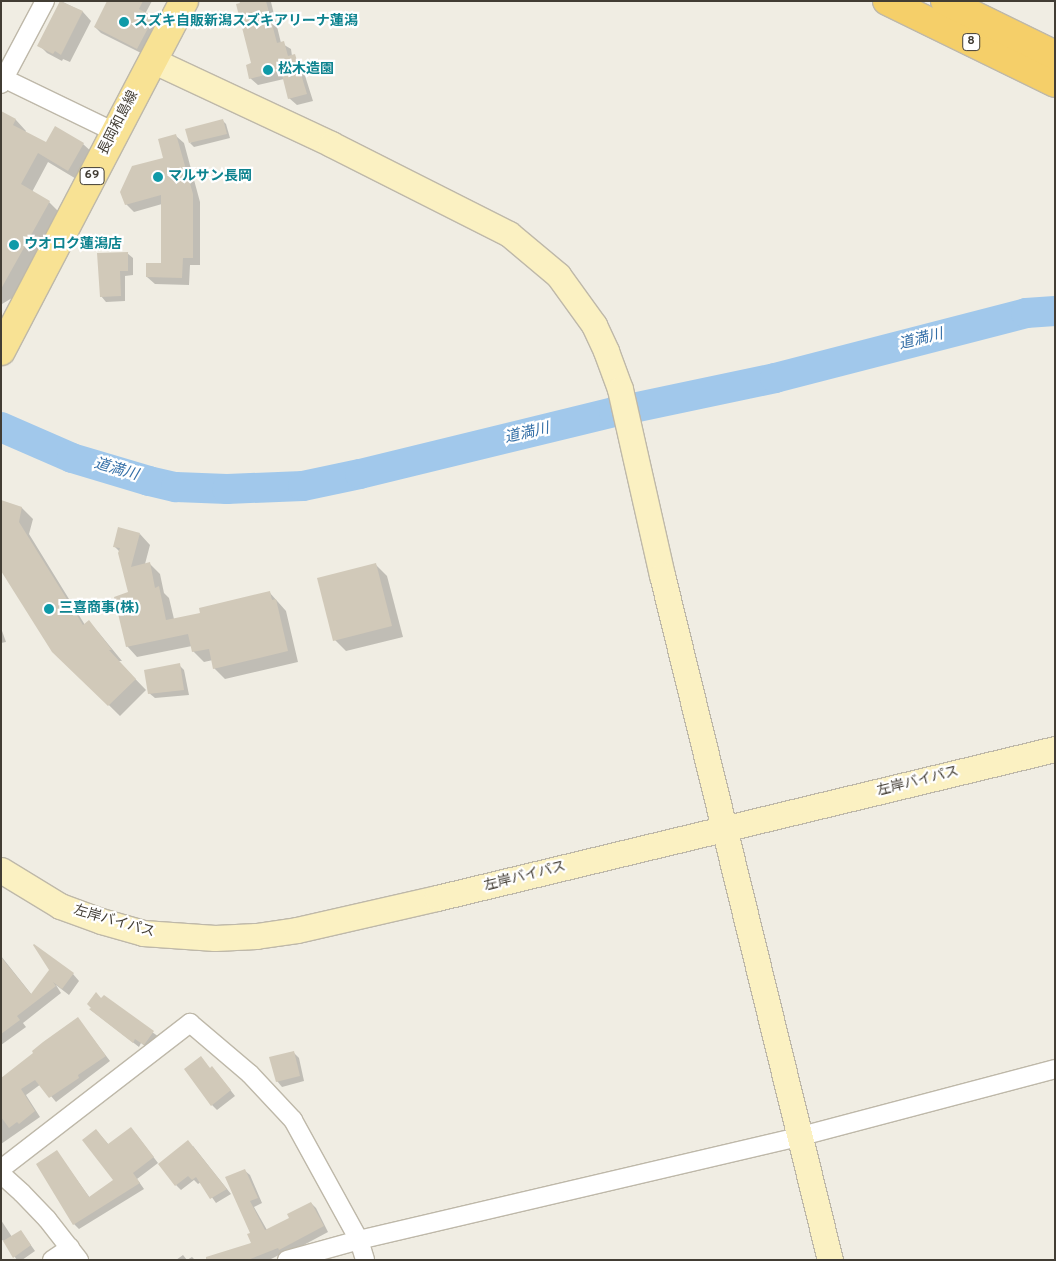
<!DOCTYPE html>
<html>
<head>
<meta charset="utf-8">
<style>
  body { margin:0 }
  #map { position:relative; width:1056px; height:1261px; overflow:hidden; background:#f0ede3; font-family:Overpass,"Noto Sans JP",sans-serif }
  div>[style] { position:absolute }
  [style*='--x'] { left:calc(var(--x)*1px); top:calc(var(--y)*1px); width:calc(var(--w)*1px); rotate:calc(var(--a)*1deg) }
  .shadow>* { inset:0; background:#0003 }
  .river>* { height:30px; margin:-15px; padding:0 15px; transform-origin:15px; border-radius:15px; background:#a1c8eb }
  .building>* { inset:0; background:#d1c9b9 }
  .roads { filter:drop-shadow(1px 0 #beb8a9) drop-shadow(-1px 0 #beb8a9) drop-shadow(0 1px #beb8a9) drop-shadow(0 -1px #beb8a9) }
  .street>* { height:18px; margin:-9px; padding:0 9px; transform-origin:9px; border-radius:9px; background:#fff }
  .secondary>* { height:25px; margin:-12.5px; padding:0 12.5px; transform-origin:12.5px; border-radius:12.5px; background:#fbf1c2 }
  .primary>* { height:28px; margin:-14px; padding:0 14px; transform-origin:14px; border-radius:14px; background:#f8e294 }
  .highway>* { height:28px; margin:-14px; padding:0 14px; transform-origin:14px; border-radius:14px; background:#f5cf69 }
  .dots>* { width:14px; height:14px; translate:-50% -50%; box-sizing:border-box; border:2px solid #fff; border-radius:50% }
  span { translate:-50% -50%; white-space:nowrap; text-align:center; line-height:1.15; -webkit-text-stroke:4.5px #fff; paint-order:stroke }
  .shield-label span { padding:1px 4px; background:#fff; border:1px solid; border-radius:4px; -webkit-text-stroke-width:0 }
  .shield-label { font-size:12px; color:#423d34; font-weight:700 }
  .culture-label { font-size:14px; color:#0d838f; font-weight:700 }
  .left { translate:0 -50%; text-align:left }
  .street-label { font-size:14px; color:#423d34 }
  .water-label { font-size:15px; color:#346fa7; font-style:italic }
  .frame { position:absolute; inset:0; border:2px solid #423d34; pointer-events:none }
</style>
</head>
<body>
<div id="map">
  <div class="shadow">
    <div style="clip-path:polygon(61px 1px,83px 12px,91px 21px,70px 62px,63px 59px,62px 61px,47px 53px,39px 45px)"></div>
    <div style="clip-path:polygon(108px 1px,152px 1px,145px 14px,159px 24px,143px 54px,101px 33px,95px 27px)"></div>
    <div style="clip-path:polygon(241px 1px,271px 2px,281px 43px,291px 49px,292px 56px,301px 63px,313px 101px,297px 105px,289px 98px,284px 79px,258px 85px,250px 78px,253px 64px)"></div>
    <div style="clip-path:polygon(3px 114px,16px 120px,26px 131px,25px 133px,46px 144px,83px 144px,94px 154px,78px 180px,48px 162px,32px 192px,49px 202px,60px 213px,12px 298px,2px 304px,1px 118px)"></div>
    <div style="clip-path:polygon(222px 120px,226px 124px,230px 138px,194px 147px,190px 143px)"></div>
    <div style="clip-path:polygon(176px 136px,184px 143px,200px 202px,200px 265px,190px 265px,189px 285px,155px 284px,147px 277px,163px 264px,162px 204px,134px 212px,126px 204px,164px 159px)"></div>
    <div style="clip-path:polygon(127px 253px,133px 258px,133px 275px,125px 276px,125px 301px,106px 302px,101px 296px)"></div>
    <div style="clip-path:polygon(1px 501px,22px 508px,33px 519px,29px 534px,85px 625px,89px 622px,99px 633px,122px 661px,118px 661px,146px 690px,120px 716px,65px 662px)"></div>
    <div style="clip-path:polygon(140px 534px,150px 545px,145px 564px,149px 563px,160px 574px,164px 593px,169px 598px,174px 619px,202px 614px,270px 593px,286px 611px,298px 662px,225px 679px,214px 668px,213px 660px,204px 662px,193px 651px,192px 646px,137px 657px,127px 646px,130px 593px,120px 552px,114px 546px)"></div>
    <div style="clip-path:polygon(376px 565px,387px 576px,403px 637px,346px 651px,335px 640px)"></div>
    <div style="clip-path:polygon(1px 628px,6px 642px,1px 643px)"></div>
    <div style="clip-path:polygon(179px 665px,184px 670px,189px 695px,155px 698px,149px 693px)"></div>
    <div style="clip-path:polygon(1px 956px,32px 995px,51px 970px,73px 974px,79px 981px,69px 995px,56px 985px,61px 993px,23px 1023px,26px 1027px,1px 1045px)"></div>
    <div style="clip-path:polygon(104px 997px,159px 1037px,150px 1050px,141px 1043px,139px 1047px,91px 1010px)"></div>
    <div style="clip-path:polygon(78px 1019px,110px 1061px,56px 1102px,41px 1084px,26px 1095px,40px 1117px,1px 1144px,1px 1080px)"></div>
    <div style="clip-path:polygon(293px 1052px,299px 1058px,304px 1081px,282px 1087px,277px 1081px)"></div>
    <div style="clip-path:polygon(210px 1069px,217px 1073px,235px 1096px,217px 1110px,212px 1105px)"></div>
    <div style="clip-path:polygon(96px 1130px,109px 1145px,136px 1134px,158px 1163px,137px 1179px,144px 1189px,79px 1229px,74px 1224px,57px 1152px,90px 1198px,115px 1180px)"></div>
    <div style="clip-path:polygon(193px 1146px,231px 1194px,216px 1203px,201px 1182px,198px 1184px,194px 1180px,181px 1190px,176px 1185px)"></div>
    <div style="clip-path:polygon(244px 1170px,250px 1175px,262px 1203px,254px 1207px,267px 1230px,290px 1219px,311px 1203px,316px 1208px,328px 1232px,285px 1255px,283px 1253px,269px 1260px,219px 1260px,252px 1243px)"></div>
    <div style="clip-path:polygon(1px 1220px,12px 1237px,21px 1231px,35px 1251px,22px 1260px,17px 1260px,3px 1240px,1px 1241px)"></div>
    <div style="clip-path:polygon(183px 1255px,187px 1260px,192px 1257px,195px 1260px,176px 1260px)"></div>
  </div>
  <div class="river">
    <div style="--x:1;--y:427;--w:77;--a:23.6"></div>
    <div style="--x:72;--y:458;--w:80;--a:16.6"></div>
    <div style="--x:149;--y:481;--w:28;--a:13"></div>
    <div style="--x:176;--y:487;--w:51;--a:2.2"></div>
    <div style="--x:227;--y:489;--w:76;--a:-2.3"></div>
    <div style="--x:303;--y:486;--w:58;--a:-11.9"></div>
    <div style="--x:360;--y:474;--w:261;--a:-13.7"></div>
    <div style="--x:614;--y:412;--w:165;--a:-11.9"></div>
    <div style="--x:775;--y:378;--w:259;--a:-14.5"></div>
    <div style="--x:1026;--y:313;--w:29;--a:-4"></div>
  </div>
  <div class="building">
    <div style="clip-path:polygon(60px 1px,83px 11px,61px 55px,55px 51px,53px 54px,37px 46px)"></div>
    <div style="clip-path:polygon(107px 1px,143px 1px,139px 9px,154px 17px,137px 49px,94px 27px)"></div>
    <div style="clip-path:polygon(239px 1px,266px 1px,277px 43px,284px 41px,288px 56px,295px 54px,307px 94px,288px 99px,281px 71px,249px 79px,246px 65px,251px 63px,236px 4px,240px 3px)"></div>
    <div style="clip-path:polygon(1px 111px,16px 119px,13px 125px,46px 142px,55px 126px,84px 143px,68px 171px,38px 153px,21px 184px,50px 201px,1px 289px)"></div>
    <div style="clip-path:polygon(223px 119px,227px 134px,189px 143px,185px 129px)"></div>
    <div style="clip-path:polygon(176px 134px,193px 194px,193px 258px,183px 258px,182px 278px,146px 277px,146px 263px,161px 263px,161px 195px,125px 205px,120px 192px,132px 166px,163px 158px,158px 139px)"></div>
    <div style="clip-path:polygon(128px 252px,128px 271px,120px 271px,121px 296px,100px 297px,97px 253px)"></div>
    <div style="clip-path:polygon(1px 500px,22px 507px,19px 522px,83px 625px,89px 620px,112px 650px,109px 650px,136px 679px,108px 706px,52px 652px,1px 571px)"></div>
    <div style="clip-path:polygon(118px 527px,140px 533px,131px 567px,150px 562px,155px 588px,159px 586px,166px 620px,200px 613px,199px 608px,270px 591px,272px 600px,276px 599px,288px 651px,213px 669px,209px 649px,192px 652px,188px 634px,126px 647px,114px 597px,128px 592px,118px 553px,120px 548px,113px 547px)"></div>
    <div style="clip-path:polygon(376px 563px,392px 626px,333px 641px,317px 578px)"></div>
    <div style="clip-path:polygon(180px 663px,184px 690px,148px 694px,144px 670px)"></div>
    <div style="clip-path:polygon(34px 944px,74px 973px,62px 989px,53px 982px,56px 986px,17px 1016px,20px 1020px,1px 1034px,1px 957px,31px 994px,49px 970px,33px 945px)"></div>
    <div style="clip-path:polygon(96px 992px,101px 998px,104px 995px,154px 1031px,144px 1045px,135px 1039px,133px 1043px,89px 1009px,91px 1008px,87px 1004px)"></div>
    <div style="clip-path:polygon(78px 1017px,106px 1056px,78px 1075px,79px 1078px,49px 1098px,35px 1080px,21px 1089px,35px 1111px,19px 1124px,17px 1122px,9px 1128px,1px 1117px,1px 1078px,33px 1053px,32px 1051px,43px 1042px)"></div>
    <div style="clip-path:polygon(294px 1051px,300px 1076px,276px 1082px,269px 1057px)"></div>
    <div style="clip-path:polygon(201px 1056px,210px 1068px,212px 1066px,231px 1090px,211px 1106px,184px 1069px)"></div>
    <div style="clip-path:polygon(131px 1127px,154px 1157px,133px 1173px,140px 1183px,73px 1225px,36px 1164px,57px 1150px,89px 1197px,113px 1180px,82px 1140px,96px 1129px,108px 1144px)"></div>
    <div style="clip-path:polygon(188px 1140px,227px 1189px,210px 1199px,196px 1177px,192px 1180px,188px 1176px,175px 1186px,158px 1164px)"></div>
    <div style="clip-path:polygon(245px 1169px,258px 1198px,250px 1201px,265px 1230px,289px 1218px,287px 1214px,311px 1202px,324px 1226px,279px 1250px,278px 1248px,248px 1260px,206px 1260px,206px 1257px,251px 1243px,247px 1234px,250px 1233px,225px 1177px)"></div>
    <div style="clip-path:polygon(21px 1230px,31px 1245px,13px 1258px,3px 1241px)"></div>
  </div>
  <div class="roads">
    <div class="street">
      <div style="--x:1;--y:77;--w:127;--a:25.8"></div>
      <div style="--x:1;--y:84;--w:94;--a:-62.1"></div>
      <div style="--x:1;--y:1169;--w:239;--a:-37.7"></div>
      <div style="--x:190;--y:1023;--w:79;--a:40.4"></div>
      <div style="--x:250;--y:1074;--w:63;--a:46.9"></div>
      <div style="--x:293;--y:1120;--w:137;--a:61.2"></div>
      <div style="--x:359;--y:1240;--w:21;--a:73"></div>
      <div style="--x:1;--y:1174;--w:28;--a:42"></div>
      <div style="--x:22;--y:1193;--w:36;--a:46"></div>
      <div style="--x:47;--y:1219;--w:52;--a:52"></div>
      <div style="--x:52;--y:1260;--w:22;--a:-34"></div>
      <div style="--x:287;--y:1260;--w:75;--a:-15.5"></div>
      <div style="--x:359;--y:1240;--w:451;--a:-13.2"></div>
      <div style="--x:798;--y:1137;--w:266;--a:-14.8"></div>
    </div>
    <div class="secondary">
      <div style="--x:152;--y:60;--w:198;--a:25.1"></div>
      <div style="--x:331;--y:144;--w:199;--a:26.8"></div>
      <div style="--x:509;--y:234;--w:64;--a:39.9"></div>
      <div style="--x:558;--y:275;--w:62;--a:54.2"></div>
      <div style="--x:594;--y:325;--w:29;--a:65"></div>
      <div style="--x:606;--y:351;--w:40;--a:69.8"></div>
      <div style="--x:620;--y:389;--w:191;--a:77.3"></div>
      <div style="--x:662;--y:575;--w:705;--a:76.22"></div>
      <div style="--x:1;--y:870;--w:69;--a:31.4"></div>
      <div style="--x:60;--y:906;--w:44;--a:20.1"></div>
      <div style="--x:101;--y:921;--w:44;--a:15.9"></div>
      <div style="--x:143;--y:933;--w:72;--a:4"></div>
      <div style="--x:215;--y:938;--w:41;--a:-2.8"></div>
      <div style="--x:256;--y:936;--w:41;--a:-8.3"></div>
      <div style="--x:297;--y:930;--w:144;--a:-12.9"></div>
      <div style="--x:437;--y:898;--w:636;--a:-13.56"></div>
    </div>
    <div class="primary">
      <div style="--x:1;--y:351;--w:395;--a:-62.4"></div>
    </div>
    <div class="highway">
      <div style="--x:887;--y:1;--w:187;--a:26"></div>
      <div style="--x:945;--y:1;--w:123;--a:26.1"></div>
    </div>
  </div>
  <div class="dots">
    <div style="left:124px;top:22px;background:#0f9aa8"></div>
    <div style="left:268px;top:70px;background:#0f9aa8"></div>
    <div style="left:158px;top:177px;background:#0f9aa8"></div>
    <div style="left:14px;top:245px;background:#0f9aa8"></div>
    <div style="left:49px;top:609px;background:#0f9aa8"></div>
  </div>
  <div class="shield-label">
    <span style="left:971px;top:42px">8</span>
    <span style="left:92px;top:176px">69</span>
  </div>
  <div class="culture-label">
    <span class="left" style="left:134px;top:22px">スズキ自販新潟スズキアリーナ蓮潟</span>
    <span class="left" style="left:278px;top:70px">松木造園</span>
    <span class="left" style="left:168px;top:177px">マルサン長岡</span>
    <span class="left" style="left:24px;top:245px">ウオロク蓮潟店</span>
    <span class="left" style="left:59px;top:609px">三喜商事(株)</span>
  </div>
  <div class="street-label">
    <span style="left:119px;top:123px;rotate:-63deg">長岡和島線</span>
    <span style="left:918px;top:782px;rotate:-14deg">左岸バイパス</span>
    <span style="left:525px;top:877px;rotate:-14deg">左岸バイパス</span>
    <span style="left:114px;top:922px;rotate:16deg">左岸バイパス</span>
  </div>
  <div class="water-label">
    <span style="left:921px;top:340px;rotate:-14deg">道満川</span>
    <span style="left:527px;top:434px;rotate:-13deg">道満川</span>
    <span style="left:116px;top:470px;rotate:16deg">道満川</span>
  </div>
  <div class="frame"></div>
</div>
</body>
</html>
